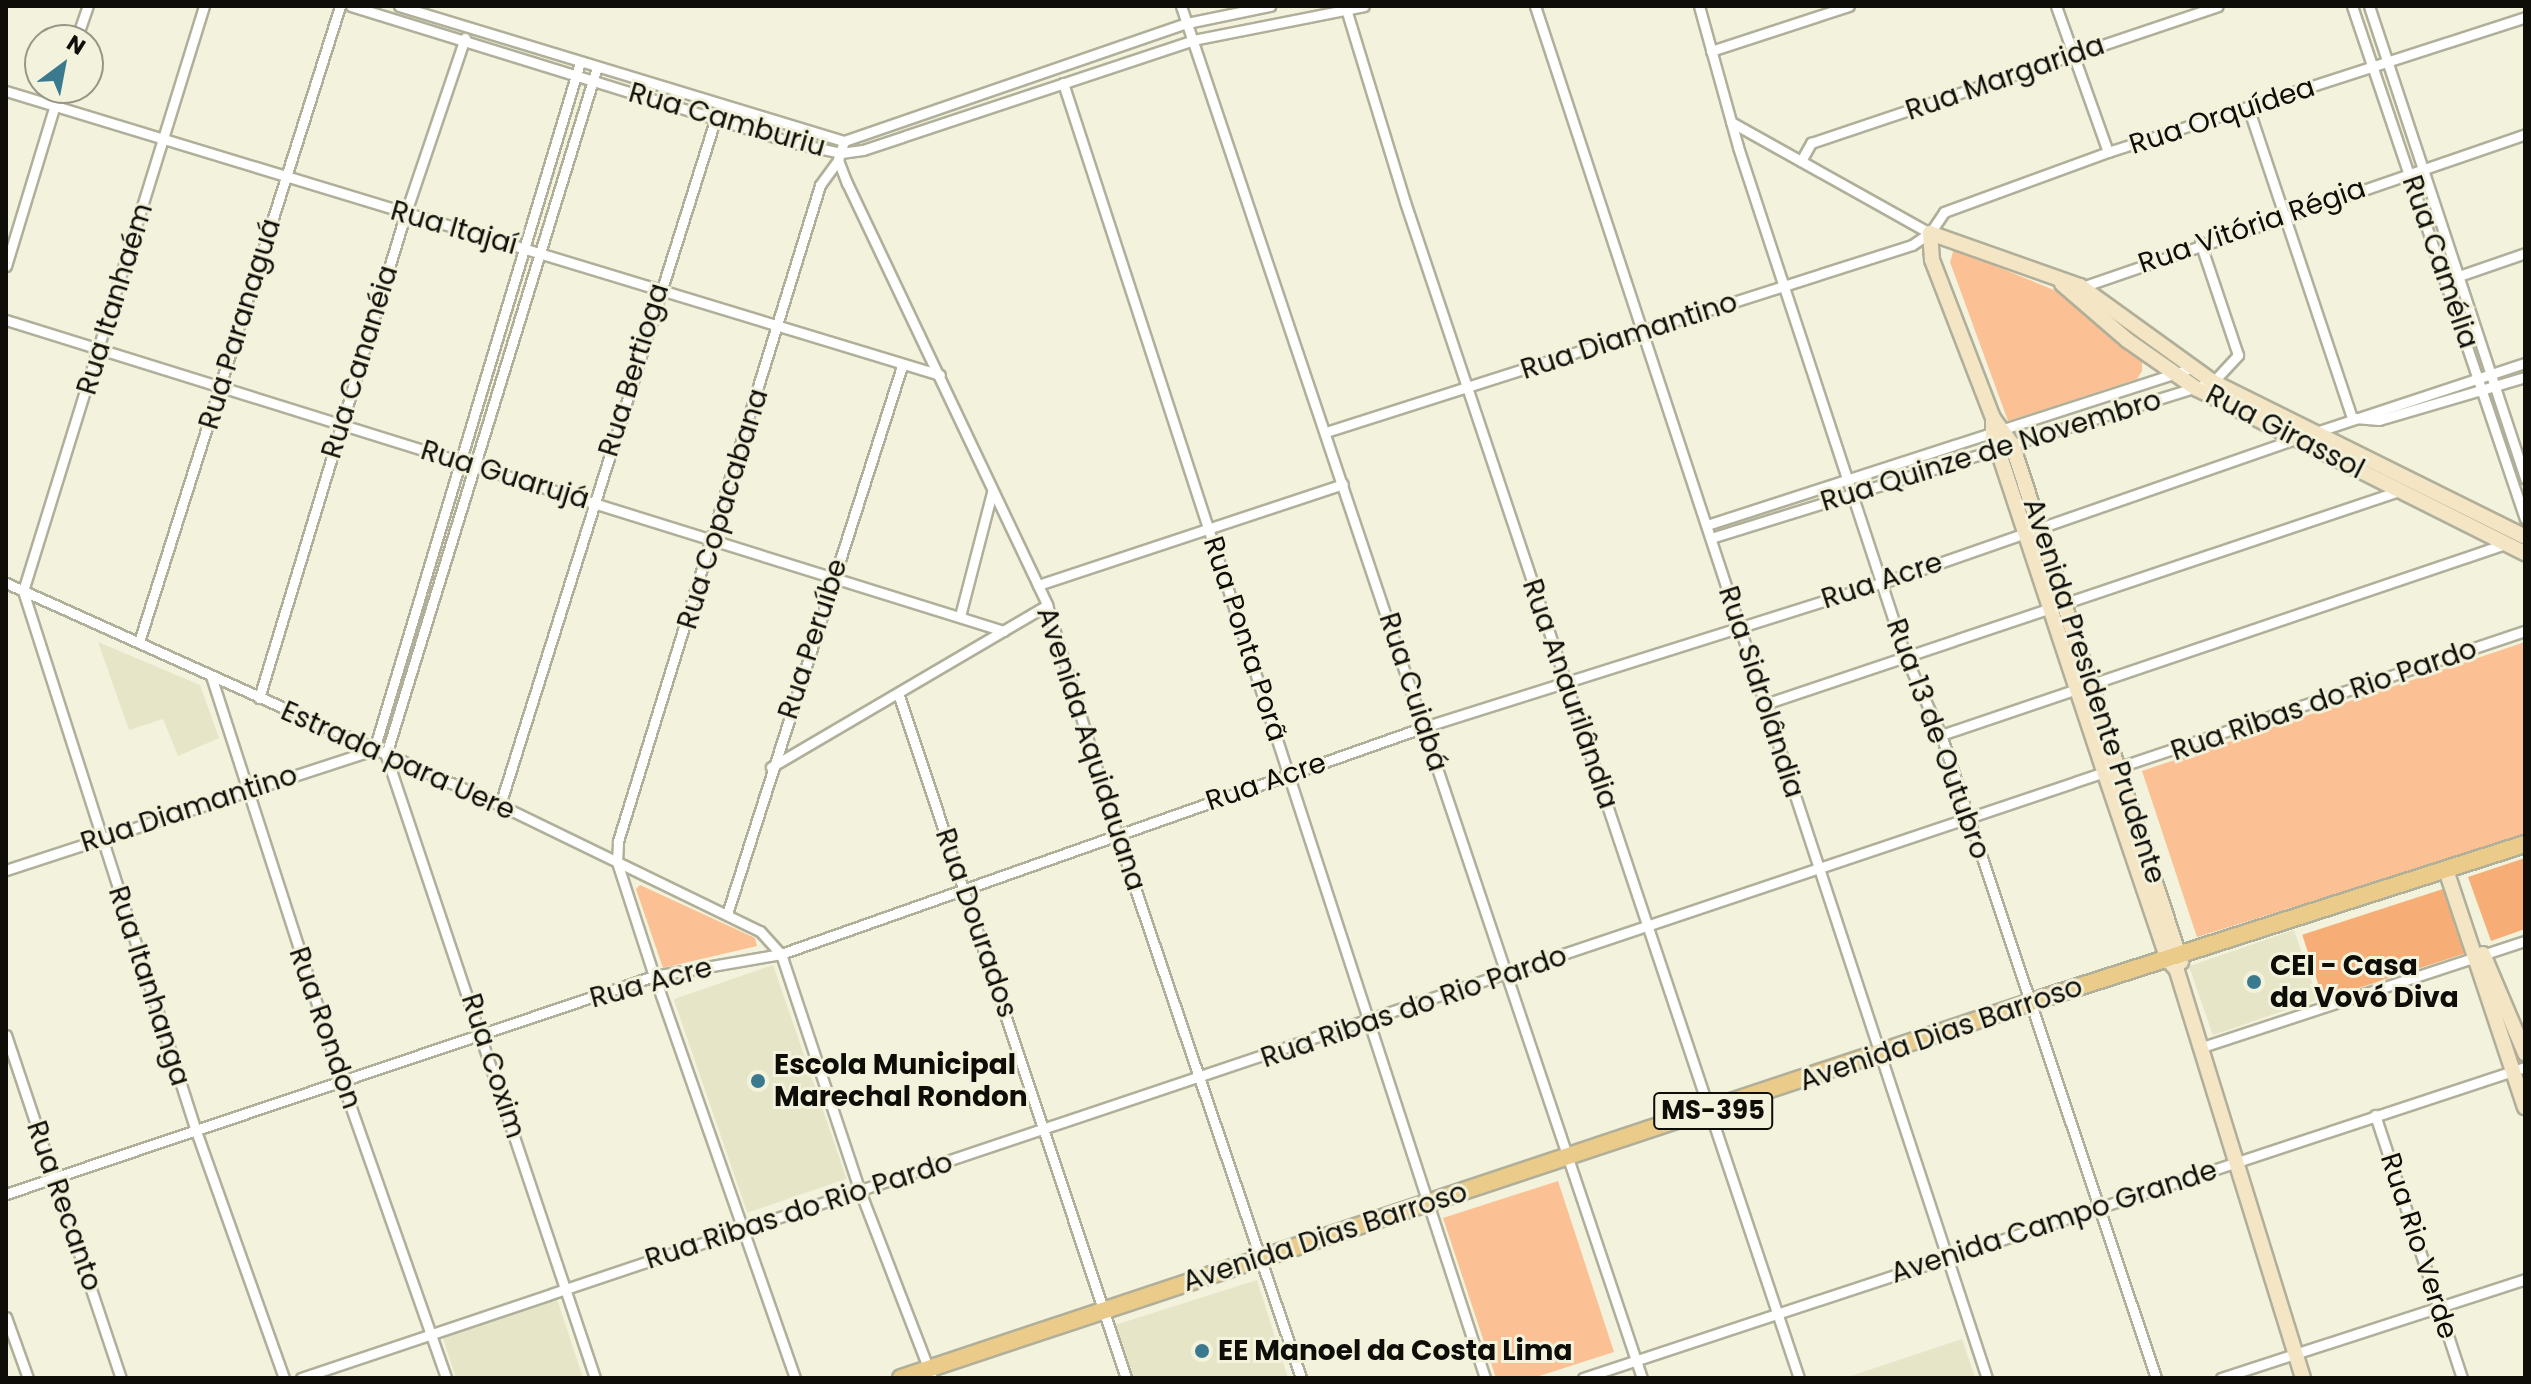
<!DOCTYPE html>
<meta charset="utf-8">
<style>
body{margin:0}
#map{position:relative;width:2531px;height:1384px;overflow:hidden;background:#f3f2dc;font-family:Poppins,sans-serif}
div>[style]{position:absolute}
.built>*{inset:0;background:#e6e5c8;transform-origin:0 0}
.green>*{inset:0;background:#fbc093}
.forest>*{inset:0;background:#f6ae76;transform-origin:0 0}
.roads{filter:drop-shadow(2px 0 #b0af9a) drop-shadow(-2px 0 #b0af9a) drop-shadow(0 2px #b0af9a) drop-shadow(0 -2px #b0af9a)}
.street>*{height:9px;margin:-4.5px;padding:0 4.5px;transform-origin:4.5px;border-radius:4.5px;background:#fff}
.secondary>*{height:14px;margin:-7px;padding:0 7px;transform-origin:7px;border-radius:7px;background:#f4e5c4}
.primary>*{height:16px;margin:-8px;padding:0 8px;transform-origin:8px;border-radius:8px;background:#eacb89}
.dots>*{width:22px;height:22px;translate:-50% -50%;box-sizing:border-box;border:4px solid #f3f2dc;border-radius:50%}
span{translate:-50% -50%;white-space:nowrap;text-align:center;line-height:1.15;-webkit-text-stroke:6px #f3f2dc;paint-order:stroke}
.shield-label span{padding:2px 6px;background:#f3f2dc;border:2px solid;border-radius:6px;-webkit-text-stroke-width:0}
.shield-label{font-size:26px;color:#0e0d07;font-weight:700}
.street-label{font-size:28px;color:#0e0d07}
.poi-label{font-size:28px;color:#0e0d07;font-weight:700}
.left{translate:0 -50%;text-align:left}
.frame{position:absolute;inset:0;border:8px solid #0e0d07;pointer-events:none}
.north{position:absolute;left:24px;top:24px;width:80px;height:80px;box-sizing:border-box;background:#f3f2dc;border:2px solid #979687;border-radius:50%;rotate:32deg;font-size:22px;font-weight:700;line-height:32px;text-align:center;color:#0e0d07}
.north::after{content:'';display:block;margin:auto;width:28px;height:36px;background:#3b7a8e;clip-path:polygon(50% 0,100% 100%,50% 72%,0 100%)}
</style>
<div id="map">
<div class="built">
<div style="clip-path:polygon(98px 642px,200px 685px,219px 738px,178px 756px,163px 719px,129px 730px)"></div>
<div style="left:2294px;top:930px;width:73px;height:111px;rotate:71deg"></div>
<div style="left:773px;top:965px;width:226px;height:105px;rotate:71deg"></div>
<div style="clip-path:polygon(1257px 1280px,1288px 1378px,1132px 1378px,1115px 1325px)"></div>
<div style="clip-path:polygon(557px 1299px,583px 1378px,456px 1378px,442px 1335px)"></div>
<div style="clip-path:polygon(1962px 1339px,1975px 1378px,1845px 1378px)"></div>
</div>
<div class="green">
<div style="clip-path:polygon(1954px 249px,2066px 295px,2142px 362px,2142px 371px,2137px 379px,2008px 421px,1950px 262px)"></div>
<div style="clip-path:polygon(2525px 642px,2525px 835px,2197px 937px,2142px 771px)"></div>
<div style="clip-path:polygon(640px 885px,755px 938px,757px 946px,663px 968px,636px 889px)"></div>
<div style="clip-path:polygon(1558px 1181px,1614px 1352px,1533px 1378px,1496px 1378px,1443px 1218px)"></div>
</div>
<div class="forest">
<div style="clip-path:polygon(2525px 858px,2525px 929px,2491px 941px,2468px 877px)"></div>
<div style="left:2443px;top:889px;width:68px;height:148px;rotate:72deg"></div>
</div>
<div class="roads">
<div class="street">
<div style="left:204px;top:6px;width:612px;rotate:107.19deg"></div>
<div style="left:23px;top:591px;width:567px;rotate:72.24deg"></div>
<div style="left:196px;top:1131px;width:262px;rotate:70.4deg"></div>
<div style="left:351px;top:6px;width:459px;rotate:17.2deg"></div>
<div style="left:789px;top:142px;width:53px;rotate:11.9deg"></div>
<div style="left:841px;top:153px;width:22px;rotate:-8deg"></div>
<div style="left:863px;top:150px;width:348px;rotate:-18.4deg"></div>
<div style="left:1193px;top:40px;width:174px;rotate:-11.2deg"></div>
<div style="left:399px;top:6px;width:465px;rotate:16.9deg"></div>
<div style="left:844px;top:141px;width:363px;rotate:-19deg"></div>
<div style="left:1187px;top:23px;width:85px;rotate:-11.6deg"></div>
<div style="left:1181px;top:6px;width:1447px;rotate:71.43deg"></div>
<div style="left:1535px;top:6px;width:1445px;rotate:71.77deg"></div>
<div style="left:1699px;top:6px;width:146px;rotate:74.5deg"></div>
<div style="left:1738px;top:147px;width:538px;rotate:71.8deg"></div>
<div style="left:1906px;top:658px;width:85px;rotate:65.6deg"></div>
<div style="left:1941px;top:735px;width:678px;rotate:71.51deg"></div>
<div style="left:2056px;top:6px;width:155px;rotate:70.4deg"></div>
<div style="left:2352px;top:6px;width:541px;rotate:71.36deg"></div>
<div style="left:2369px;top:6px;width:498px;rotate:71.7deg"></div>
<div style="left:1346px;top:9px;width:202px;rotate:73deg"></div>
<div style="left:1405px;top:202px;width:1240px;rotate:71.48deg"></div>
<div style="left:76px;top:40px;width:36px;rotate:-71deg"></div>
<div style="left:1711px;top:51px;width:145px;rotate:-18.1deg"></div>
<div style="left:1063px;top:83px;width:1362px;rotate:71.95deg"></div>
<div style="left:6px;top:91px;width:976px;rotate:16.91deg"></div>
<div style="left:2248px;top:107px;width:327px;rotate:71.5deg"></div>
<div style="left:1731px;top:122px;width:228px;rotate:29.2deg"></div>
<div style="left:844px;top:141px;width:20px;rotate:108deg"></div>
<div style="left:838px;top:160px;width:25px;rotate:69deg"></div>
<div style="left:847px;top:183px;width:467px;rotate:64.6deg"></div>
<div style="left:1047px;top:605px;width:240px;rotate:73.1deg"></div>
<div style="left:1117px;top:835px;width:573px;rotate:71.28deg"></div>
<div style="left:1801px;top:161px;width:21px;rotate:-61deg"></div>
<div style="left:1811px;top:143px;width:429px;rotate:-18.6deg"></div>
<div style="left:6px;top:266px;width:186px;rotate:-73.1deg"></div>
<div style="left:2453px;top:278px;width:76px;rotate:-19.1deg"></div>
<div style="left:2079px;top:288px;width:472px;rotate:-19deg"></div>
<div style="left:6px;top:320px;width:1045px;rotate:17.31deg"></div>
<div style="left:2355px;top:418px;width:24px;rotate:5deg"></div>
<div style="left:2379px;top:420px;width:152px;rotate:-16.4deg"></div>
<div style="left:1326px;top:432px;width:615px;rotate:-17.7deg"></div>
<div style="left:1912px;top:245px;width:22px;rotate:-34deg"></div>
<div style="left:1930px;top:233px;width:25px;rotate:-56deg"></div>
<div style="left:1944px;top:212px;width:175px;rotate:-20.1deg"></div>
<div style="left:2108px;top:152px;width:438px;rotate:-17.9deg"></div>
<div style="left:2313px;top:433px;width:223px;rotate:-18.3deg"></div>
<div style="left:1707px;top:525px;width:513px;rotate:-17.94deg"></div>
<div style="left:1711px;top:538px;width:526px;rotate:-17.26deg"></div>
<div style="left:2213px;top:382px;width:37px;rotate:-47deg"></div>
<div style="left:2238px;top:355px;width:119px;rotate:-108.6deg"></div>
<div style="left:6px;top:583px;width:542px;rotate:24.2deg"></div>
<div style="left:500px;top:805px;width:289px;rotate:25.9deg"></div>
<div style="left:760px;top:931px;width:31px;rotate:48deg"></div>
<div style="left:781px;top:954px;width:250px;rotate:71.6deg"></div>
<div style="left:860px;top:1191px;width:200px;rotate:68.9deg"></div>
<div style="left:1038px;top:585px;width:321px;rotate:-18.3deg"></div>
<div style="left:960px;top:616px;width:128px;rotate:-75.5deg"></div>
<div style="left:139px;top:642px;width:667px;rotate:-72.46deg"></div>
<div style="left:211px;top:676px;width:427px;rotate:72.1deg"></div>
<div style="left:342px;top:1082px;width:314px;rotate:70.6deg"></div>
<div style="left:899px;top:696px;width:719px;rotate:71.59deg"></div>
<div style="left:259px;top:698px;width:505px;rotate:-73.18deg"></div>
<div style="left:405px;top:215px;width:187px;rotate:-71.3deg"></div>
<div style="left:1765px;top:704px;width:672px;rotate:-18.57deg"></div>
<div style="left:1941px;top:735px;width:595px;rotate:-18.71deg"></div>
<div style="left:771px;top:767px;width:320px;rotate:-30.4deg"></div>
<div style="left:500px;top:805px;width:724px;rotate:-72.57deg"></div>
<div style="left:6px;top:870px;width:387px;rotate:-18.1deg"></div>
<div style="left:374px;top:750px;width:718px;rotate:-73.33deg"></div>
<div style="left:727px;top:914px;width:575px;rotate:-72.29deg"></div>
<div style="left:6px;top:1035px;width:362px;rotate:71.5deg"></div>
<div style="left:2199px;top:1048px;width:343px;rotate:-18.2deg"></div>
<div style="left:2375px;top:1115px;width:277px;rotate:71.7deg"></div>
<div style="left:6px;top:1194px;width:684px;rotate:-18.59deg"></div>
<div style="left:654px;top:976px;width:129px;rotate:-9.8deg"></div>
<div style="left:781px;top:954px;width:682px;rotate:-19.44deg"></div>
<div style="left:1424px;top:727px;width:480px;rotate:-17.5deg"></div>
<div style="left:1882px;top:583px;width:437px;rotate:-19.2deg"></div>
<div style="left:6px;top:1317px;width:65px;rotate:70.2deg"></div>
<div style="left:301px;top:1378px;width:2346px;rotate:-18.57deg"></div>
<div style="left:595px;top:1378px;width:657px;rotate:-108.55deg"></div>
<div style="left:386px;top:755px;width:720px;rotate:-72.95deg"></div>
<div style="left:795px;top:1378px;width:426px;rotate:-109.3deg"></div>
<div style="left:654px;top:976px;width:120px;rotate:-108deg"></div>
<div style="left:617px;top:862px;width:21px;rotate:-87deg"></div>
<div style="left:618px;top:841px;width:686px;rotate:-72.88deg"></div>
<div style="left:820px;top:185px;width:31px;rotate:-54deg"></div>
<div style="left:1583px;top:1378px;width:992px;rotate:-18.27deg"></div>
<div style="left:2221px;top:1378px;width:320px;rotate:-18deg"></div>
</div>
<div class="secondary">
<div style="left:2062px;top:284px;width:86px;rotate:40.7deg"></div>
<div style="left:2127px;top:340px;width:85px;rotate:35deg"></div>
<div style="left:2197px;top:389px;width:367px;rotate:26.6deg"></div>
<div style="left:1993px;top:418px;width:32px;rotate:54deg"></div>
<div style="left:2012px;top:444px;width:545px;rotate:71.93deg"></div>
<div style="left:2446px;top:870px;width:250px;rotate:71.6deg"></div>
<div style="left:2483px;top:954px;width:108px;rotate:67deg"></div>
<div style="left:2303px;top:1378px;width:427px;rotate:-107.2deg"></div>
<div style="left:2177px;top:970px;width:13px;rotate:-132deg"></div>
<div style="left:2168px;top:960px;width:196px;rotate:-108.7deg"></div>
<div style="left:2105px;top:774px;width:357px;rotate:-108.3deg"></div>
<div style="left:1993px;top:435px;width:17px;rotate:-90deg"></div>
<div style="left:1993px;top:418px;width:169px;rotate:-111.1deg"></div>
<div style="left:1932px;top:260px;width:27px;rotate:-94deg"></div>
<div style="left:1930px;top:233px;width:159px;rotate:19.5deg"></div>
<div style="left:2080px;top:286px;width:164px;rotate:35.8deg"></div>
<div style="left:2213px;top:382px;width:348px;rotate:26.4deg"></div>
</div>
<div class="primary">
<div style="left:901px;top:1378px;width:1191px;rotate:-18.4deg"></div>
<div style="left:2031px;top:1002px;width:519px;rotate:-17.74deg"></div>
</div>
</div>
<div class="dots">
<div style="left:2254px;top:982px;background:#3b7a8e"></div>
<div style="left:758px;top:1081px;background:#3b7a8e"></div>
<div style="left:1202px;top:1351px;background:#3b7a8e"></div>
</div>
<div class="shield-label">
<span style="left:1713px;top:1111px">MS-395</span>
</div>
<div class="street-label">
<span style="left:2005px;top:78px;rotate:-19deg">Rua Margarida</span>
<span style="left:2222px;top:116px;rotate:-18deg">Rua Orquídea</span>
<span style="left:727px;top:120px;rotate:16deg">Rua Camburiu</span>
<span style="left:2252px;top:226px;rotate:-19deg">Rua Vitória Régia</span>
<span style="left:454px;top:228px;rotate:16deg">Rua Itajaí</span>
<span style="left:2440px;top:262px;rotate:71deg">Rua Camélia</span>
<span style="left:115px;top:299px;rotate:-73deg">Rua Itanhaém</span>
<span style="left:240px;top:324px;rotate:-73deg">Rua Paranaguá</span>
<span style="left:1629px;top:336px;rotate:-18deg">Rua Diamantino</span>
<span style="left:360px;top:362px;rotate:-73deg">Rua Cananéia</span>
<span style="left:634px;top:370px;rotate:-73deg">Rua Bertioga</span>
<span style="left:2285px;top:432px;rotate:27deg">Rua Girassol</span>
<span style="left:1991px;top:451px;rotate:-17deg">Rua Quinze de Novembro</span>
<span style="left:505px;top:475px;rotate:17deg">Rua Guarujá</span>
<span style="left:723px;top:509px;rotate:-73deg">Rua Copacabana</span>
<span style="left:1882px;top:581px;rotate:-18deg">Rua Acre</span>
<span style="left:813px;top:639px;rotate:-72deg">Rua Peruíbe</span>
<span style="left:1245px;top:639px;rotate:72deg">Rua Ponta Porã</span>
<span style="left:2094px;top:691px;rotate:72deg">Avenida Presidente Prudente</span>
<span style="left:1413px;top:692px;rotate:72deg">Rua Cuiabá</span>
<span style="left:1761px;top:692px;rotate:72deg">Rua Sidrolândia</span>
<span style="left:1570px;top:694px;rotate:71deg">Rua Anaurilândia</span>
<span style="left:2324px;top:700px;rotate:-19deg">Rua Ribas do Rio Pardo</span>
<span style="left:1938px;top:739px;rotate:70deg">Rua 13 de Outubro</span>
<span style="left:1091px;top:749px;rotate:72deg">Avenida Aquidauana</span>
<span style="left:398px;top:761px;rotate:24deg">Estrada para Uere</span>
<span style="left:1266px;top:782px;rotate:-19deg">Rua Acre</span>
<span style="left:189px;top:809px;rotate:-18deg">Rua Diamantino</span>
<span style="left:976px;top:923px;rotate:71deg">Rua Dourados</span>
<span style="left:651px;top:983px;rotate:-15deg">Rua Acre</span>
<span style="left:149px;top:986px;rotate:72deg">Rua Itanhanga</span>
<span style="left:1414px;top:1007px;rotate:-19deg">Rua Ribas do Rio Pardo</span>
<span style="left:325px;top:1028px;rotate:71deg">Rua Rondon</span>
<span style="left:1941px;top:1034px;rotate:-19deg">Avenida Dias Barroso</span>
<span style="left:493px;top:1066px;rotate:72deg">Rua Coxim</span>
<span style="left:64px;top:1206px;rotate:71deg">Rua Recanto</span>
<span style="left:799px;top:1211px;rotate:-18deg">Rua Ribas do Rio Pardo</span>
<span style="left:2054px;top:1222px;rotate:-18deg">Avenida Campo Grande</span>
<span style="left:1325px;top:1237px;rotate:-18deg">Avenida Dias Barroso</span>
<span style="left:2419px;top:1246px;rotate:72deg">Rua Rio Verde</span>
</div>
<div class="poi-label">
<span class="left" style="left:2270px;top:982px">CEI - Casa<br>da Vovó Diva</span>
<span class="left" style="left:774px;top:1081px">Escola Municipal<br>Marechal Rondon</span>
<span class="left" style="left:1218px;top:1351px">EE Manoel da Costa Lima</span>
</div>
<div class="frame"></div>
<div class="north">N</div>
</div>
